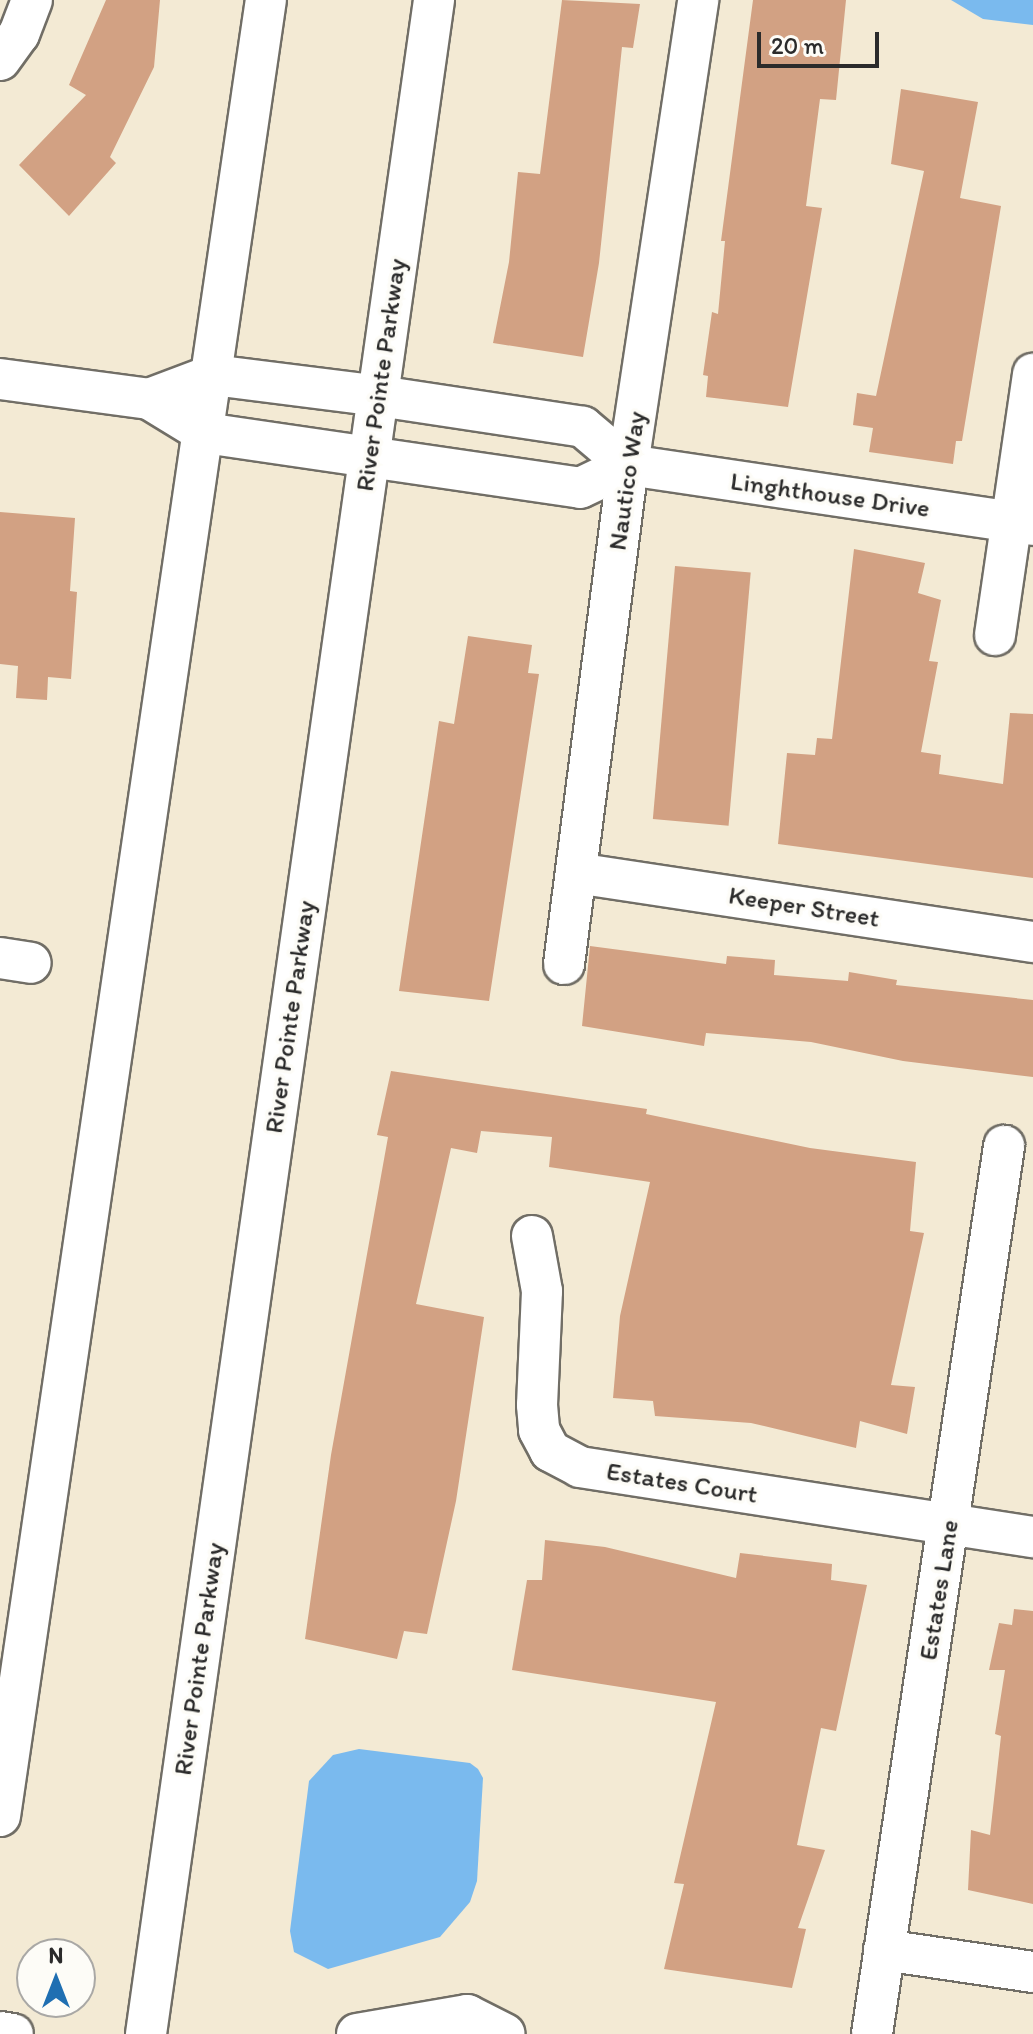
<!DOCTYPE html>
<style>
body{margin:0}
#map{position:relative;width:1033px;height:2034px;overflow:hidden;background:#f3ead4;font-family:Itim,sans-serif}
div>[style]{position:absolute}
.water>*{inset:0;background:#7abaee}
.building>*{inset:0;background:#d2a183;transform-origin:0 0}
.roads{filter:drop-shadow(2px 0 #716e66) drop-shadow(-2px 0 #716e66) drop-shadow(0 2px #716e66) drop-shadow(0 -2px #716e66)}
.street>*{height:40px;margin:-20px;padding:0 20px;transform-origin:20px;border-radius:20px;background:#fff}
span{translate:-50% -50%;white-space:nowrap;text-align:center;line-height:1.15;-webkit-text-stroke:7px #fdfcf7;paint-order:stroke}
.street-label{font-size:26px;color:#2b2b2b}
.north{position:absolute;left:16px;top:1938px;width:80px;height:80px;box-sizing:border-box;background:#fdfcf7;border:2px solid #a9a8a5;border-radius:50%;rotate:0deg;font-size:22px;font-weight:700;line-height:32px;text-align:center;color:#2b2b2b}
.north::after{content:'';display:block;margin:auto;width:28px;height:36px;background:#1f6fb2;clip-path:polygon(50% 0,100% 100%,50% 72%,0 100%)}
.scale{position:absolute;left:757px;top:32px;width:122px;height:36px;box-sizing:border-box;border:4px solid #2b2b2b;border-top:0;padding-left:10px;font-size:24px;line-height:28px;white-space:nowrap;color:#2b2b2b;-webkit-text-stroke:6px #fdfcf7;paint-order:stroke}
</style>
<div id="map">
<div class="water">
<div style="clip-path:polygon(951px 0,1033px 0,1033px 25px,983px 19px)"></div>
<div style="clip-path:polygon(359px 1749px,470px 1763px,478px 1769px,483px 1778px,477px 1881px,470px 1902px,440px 1937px,328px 1969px,294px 1952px,290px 1931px,309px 1781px,333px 1755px)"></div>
</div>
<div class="building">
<div style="clip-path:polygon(106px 0,160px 0,154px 67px,110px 157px,116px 163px,69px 216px,19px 165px,86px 95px,69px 85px)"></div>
<div style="clip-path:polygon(562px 0,640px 4px,633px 48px,622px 47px,599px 263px,583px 357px,493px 343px,509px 262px,518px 172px,540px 174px)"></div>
<div style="clip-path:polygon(753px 0,846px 0,836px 100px,820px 99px,806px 206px,822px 208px,788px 407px,706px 397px,708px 376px,703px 375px,712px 312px,718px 314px,725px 241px,721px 241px)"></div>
<div style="clip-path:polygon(901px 89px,978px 102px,960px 198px,1001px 206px,962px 441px,956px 441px,953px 464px,869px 452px,873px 428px,853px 425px,857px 393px,876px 396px,924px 171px,891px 164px)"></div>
<div style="clip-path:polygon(0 512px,75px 518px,70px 591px,77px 592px,71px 679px,48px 677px,47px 700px,16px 698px,18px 666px,0 664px)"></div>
<div style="clip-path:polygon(854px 549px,925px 563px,918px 593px,941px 600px,929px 661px,938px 662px,921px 752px,941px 755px,939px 774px,1003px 784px,1010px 713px,1033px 714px,1033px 878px,778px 844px,787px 753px,815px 755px,817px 738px,832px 739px)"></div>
<div style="left:675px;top:566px;width:76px;height:254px;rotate:5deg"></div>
<div style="clip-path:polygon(468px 636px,532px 645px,528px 673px,539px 674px,489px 1001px,399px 991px,439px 721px,454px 724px)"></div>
<div style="clip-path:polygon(590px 946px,726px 964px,727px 956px,775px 960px,774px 975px,848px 981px,849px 972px,897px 980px,896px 985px,1033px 1000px,1033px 1077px,903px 1061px,811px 1042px,706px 1033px,704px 1046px,582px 1026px)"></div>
<div style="clip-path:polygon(391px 1071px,647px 1109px,646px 1114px,810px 1148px,916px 1162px,910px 1231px,924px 1233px,891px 1385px,915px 1387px,907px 1434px,860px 1421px,856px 1448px,751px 1423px,655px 1416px,653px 1401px,613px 1398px,620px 1316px,650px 1182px,549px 1167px,552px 1137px,481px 1131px,477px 1153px,451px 1148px,416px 1304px,484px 1317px,456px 1501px,427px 1634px,404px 1631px,397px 1659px,305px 1639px,331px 1455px,388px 1137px,377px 1135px)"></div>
<div style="clip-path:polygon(545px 1540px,605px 1547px,736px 1578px,740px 1553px,832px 1564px,831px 1580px,867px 1585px,836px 1731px,821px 1728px,797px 1845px,825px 1850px,798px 1928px,806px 1929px,792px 1988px,664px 1969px,684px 1884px,674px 1883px,716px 1702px,512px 1670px,527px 1580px,542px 1580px)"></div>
<div style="clip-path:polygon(1014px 1609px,1033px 1611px,1033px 1904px,968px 1890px,971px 1830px,990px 1835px,1001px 1736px,995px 1734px,1005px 1670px,989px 1670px,999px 1623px,1012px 1625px)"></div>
</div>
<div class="roads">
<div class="street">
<div style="left:0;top:60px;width:32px;rotate:-54deg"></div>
<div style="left:19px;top:34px;width:36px;rotate:-69deg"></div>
<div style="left:0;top:379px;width:150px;rotate:7.6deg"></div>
<div style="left:149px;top:399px;width:66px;rotate:31.3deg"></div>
<div style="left:205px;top:433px;width:379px;rotate:8.3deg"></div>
<div style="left:580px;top:488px;width:53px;rotate:-25.6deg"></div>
<div style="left:149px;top:399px;width:68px;rotate:-20.6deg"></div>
<div style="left:213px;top:375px;width:167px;rotate:7.2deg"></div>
<div style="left:379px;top:396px;width:206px;rotate:8.6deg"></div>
<div style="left:583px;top:427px;width:59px;rotate:40.2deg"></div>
<div style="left:628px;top:465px;width:409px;rotate:8.4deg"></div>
<div style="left:995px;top:635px;width:264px;rotate:-81.7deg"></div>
<div style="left:576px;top:873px;width:462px;rotate:8.6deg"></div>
<div style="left:0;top:958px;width:31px;rotate:9deg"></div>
<div style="left:564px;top:964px;width:503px;rotate:-82.69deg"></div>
<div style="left:628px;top:465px;width:470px;rotate:-81.4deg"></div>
<div style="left:532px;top:1236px;width:56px;rotate:79.7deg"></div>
<div style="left:542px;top:1291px;width:114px;rotate:92.5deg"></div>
<div style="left:537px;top:1405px;width:25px;rotate:85deg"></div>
<div style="left:539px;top:1430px;width:24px;rotate:62deg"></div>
<div style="left:550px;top:1451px;width:34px;rotate:28deg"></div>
<div style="left:580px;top:1467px;width:458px;rotate:8.8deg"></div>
<div style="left:0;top:1816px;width:1835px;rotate:-81.67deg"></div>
<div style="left:884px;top:1950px;width:151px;rotate:8.4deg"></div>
<div style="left:0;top:2032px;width:13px;rotate:9deg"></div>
<div style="left:146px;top:2034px;width:2054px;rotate:-81.94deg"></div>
<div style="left:357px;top:2034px;width:112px;rotate:-9.8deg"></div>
<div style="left:467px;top:2015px;width:42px;rotate:26.6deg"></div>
<div style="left:872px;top:2034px;width:898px;rotate:-81.54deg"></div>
</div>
</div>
<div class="street-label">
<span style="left:381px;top:375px;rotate:-82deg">River Pointe Parkway</span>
<span style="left:627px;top:481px;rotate:-82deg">Nautico Way</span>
<span style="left:830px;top:495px;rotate:8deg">Linghthouse Drive</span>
<span style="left:804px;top:907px;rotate:9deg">Keeper Street</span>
<span style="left:290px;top:1017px;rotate:-82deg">River Pointe Parkway</span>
<span style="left:682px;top:1483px;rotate:9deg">Estates Court</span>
<span style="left:939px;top:1590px;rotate:-81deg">Estates Lane</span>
<span style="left:199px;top:1659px;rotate:-82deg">River Pointe Parkway</span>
</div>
<div class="north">N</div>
<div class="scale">20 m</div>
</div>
